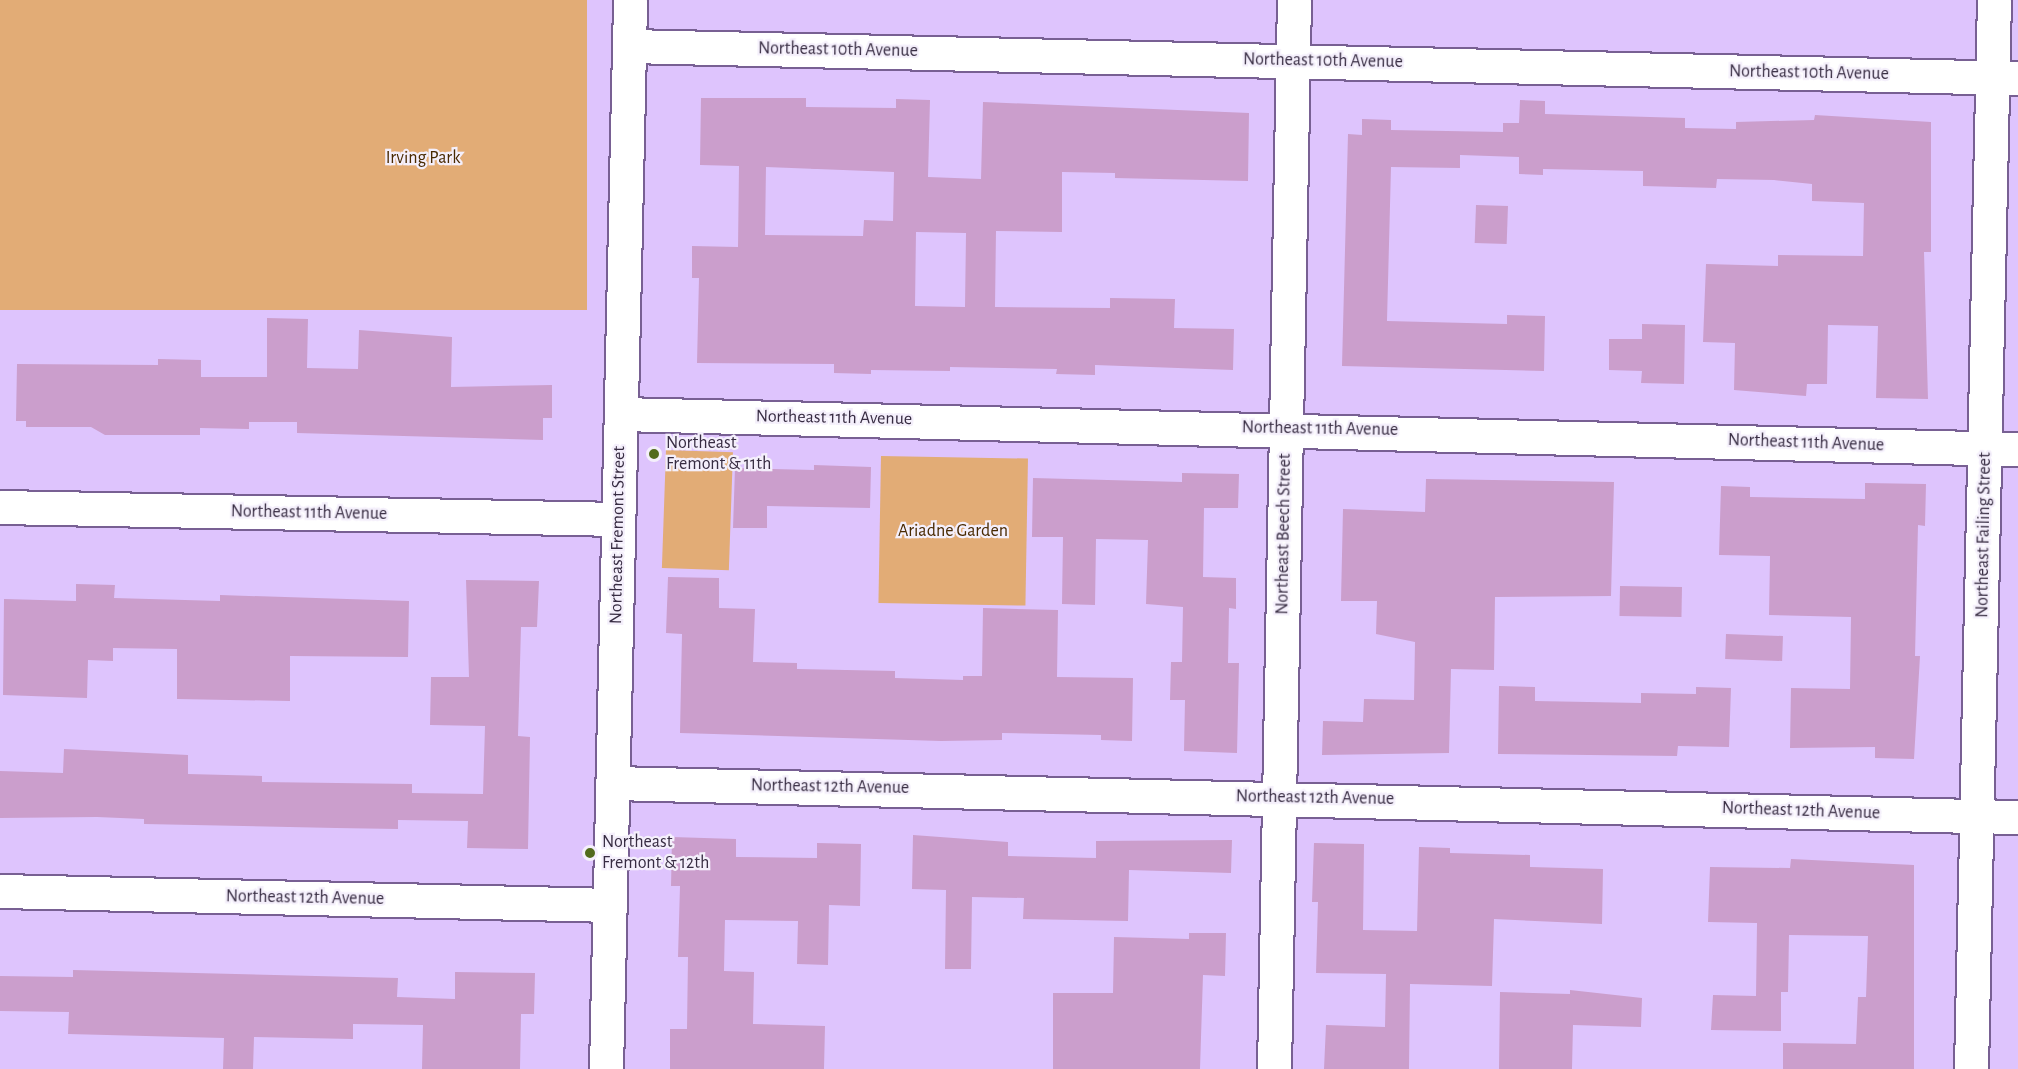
<!DOCTYPE html>
<style>
body{margin:0}
#map{position:relative;width:2018px;height:1069px;overflow:hidden;background:#dec4fd;font-family:"Alegreya Sans",sans-serif}
div>[style]{position:absolute}
.green>*{inset:0;background:#e2ac76;transform-origin:0 0}
.building>*{inset:0;background:#cb9ecc;transform-origin:0 0}
.roads{filter:drop-shadow(2px 0 #786093) drop-shadow(-2px 0 #786093) drop-shadow(0 2px #786093) drop-shadow(0 -2px #786093)}
.minor>*{height:33px;margin:-16.5px;padding:0 16.5px;transform-origin:16.5px;border-radius:16.5px;background:#fff}
.secondary>*{height:33px;margin:-16.5px;padding:0 16.5px;transform-origin:16.5px;border-radius:16.5px;background:#fff}
.dots>*{width:16px;height:16px;translate:-50% -50%;box-sizing:border-box;border:3px solid #f4effb;border-radius:50%}
span{translate:-50% -50%;white-space:nowrap;text-align:center;line-height:1.15;-webkit-text-stroke:4.5px #f4effb;paint-order:stroke}
.street-label{font-size:18px;color:#372c42}
.park-label{font-size:18px;color:#482901}
.poi-label{font-size:18px;color:#372c42}
.left{translate:0 -50%;text-align:left}
</style>
<div id="map">
<div class="green">
<div style="left:0;top:0;width:587px;height:310px"></div>
<div style="left:666px;top:450px;width:67px;height:118px;rotate:2deg"></div>
<div style="left:881px;top:456px;width:147px;height:147px;rotate:1deg"></div>
</div>
<div class="building">
<div style="clip-path:polygon(evenodd,701px 98px,806px 98px,806px 107px,896px 108px,896px 99px,930px 100px,928px 177px,981px 179px,983px 102px,1249px 113px,1248px 181px,1115px 178px,1115px 173px,1062px 172px,1062px 232px,996px 231px,995px 307px,1110px 308px,1110px 298px,1175px 299px,1174px 328px,1234px 329px,1233px 370px,1095px 365px,1095px 375px,1056px 374px,1057px 369px,950px 367px,950px 371px,871px 370px,871px 374px,834px 373px,834px 364px,697px 363px,699px 278px,692px 278px,692px 246px,738px 247px,739px 166px,700px 165px,701px 98px,766px 167px,894px 172px,893px 221px,864px 220px,863px 236px,765px 235px,766px 167px,701px 98px,916px 232px,966px 233px,965px 307px,915px 306px,916px 232px)"></div>
<div style="clip-path:polygon(1520px 100px,1545px 101px,1545px 114px,1685px 118px,1685px 128px,1736px 129px,1736px 122px,1814px 120px,1815px 115px,1931px 122px,1931px 252px,1924px 252px,1928px 399px,1876px 398px,1878px 326px,1828px 325px,1827px 384px,1807px 384px,1806px 396px,1734px 390px,1735px 343px,1703px 342px,1706px 264px,1778px 266px,1778px 255px,1863px 256px,1864px 203px,1812px 201px,1812px 184px,1774px 180px,1717px 179px,1716px 188px,1643px 186px,1643px 171px,1543px 169px,1543px 175px,1519px 174px,1519px 157px,1460px 155px,1460px 168px,1391px 167px,1387px 321px,1507px 324px,1507px 315px,1545px 316px,1544px 371px,1342px 366px,1348px 134px,1362px 135px,1362px 119px,1391px 120px,1391px 130px,1503px 132px,1503px 123px,1519px 123px)"></div>
<div style="left:1476px;top:205px;width:32px;height:38px;rotate:2deg"></div>
<div style="clip-path:polygon(267px 318px,308px 319px,307px 368px,358px 369px,359px 330px,452px 337px,451px 387px,552px 385px,552px 418px,543px 418px,543px 440px,297px 433px,297px 422px,249px 422px,249px 429px,200px 428px,200px 435px,105px 435px,91px 427px,26px 427px,26px 421px,16px 421px,17px 364px,158px 365px,158px 359px,201px 360px,201px 377px,267px 377px)"></div>
<div style="clip-path:polygon(1642px 324px,1685px 325px,1684px 384px,1641px 383px,1642px 371px,1609px 370px,1609px 339px,1642px 339px)"></div>
<div style="clip-path:polygon(814px 465px,871px 467px,870px 508px,767px 506px,767px 528px,733px 528px,735px 468px,814px 470px)"></div>
<div style="clip-path:polygon(1182px 473px,1239px 474px,1238px 508px,1204px 508px,1203px 577px,1236px 578px,1236px 609px,1229px 608px,1228px 663px,1239px 663px,1237px 753px,1184px 751px,1185px 700px,1170px 700px,1171px 662px,1182px 662px,1183px 607px,1146px 604px,1148px 540px,1096px 539px,1095px 605px,1062px 604px,1063px 537px,1032px 537px,1033px 478px,1182px 482px)"></div>
<div style="clip-path:polygon(1426px 479px,1614px 482px,1611px 596px,1495px 597px,1494px 670px,1451px 669px,1449px 753px,1322px 755px,1323px 721px,1363px 722px,1364px 699px,1414px 700px,1415px 642px,1376px 634px,1377px 601px,1341px 601px,1343px 509px,1425px 512px)"></div>
<div style="clip-path:polygon(1865px 483px,1926px 484px,1925px 526px,1918px 525px,1915px 656px,1920px 656px,1914px 759px,1875px 758px,1875px 747px,1790px 748px,1791px 688px,1850px 689px,1851px 617px,1769px 615px,1770px 556px,1719px 555px,1721px 486px,1750px 487px,1750px 497px,1865px 499px)"></div>
<div style="clip-path:polygon(668px 577px,719px 578px,719px 608px,755px 609px,753px 662px,797px 663px,797px 669px,895px 671px,895px 678px,963px 680px,963px 676px,982px 676px,983px 608px,1058px 610px,1057px 677px,1133px 678px,1132px 741px,1101px 740px,1101px 735px,1002px 733px,1002px 740px,941px 741px,680px 733px,682px 634px,666px 633px)"></div>
<div style="clip-path:polygon(466px 580px,539px 581px,537px 627px,521px 627px,518px 736px,530px 737px,528px 849px,467px 848px,468px 821px,398px 820px,398px 829px,336px 828px,144px 824px,144px 819px,97px 817px,0 818px,0 771px,63px 773px,64px 749px,188px 755px,188px 774px,262px 776px,262px 782px,412px 784px,412px 793px,483px 794px,485px 726px,430px 725px,431px 677px,469px 677px)"></div>
<div style="clip-path:polygon(76px 584px,115px 585px,114px 598px,220px 601px,220px 595px,409px 601px,408px 657px,290px 656px,290px 701px,177px 699px,177px 649px,113px 648px,113px 661px,88px 660px,87px 698px,3px 695px,4px 599px,76px 601px)"></div>
<div style="left:1620px;top:586px;width:62px;height:30px;rotate:1deg"></div>
<div style="left:1726px;top:634px;width:57px;height:25px;rotate:2deg"></div>
<div style="clip-path:polygon(1499px 686px,1535px 687px,1535px 701px,1641px 703px,1641px 693px,1696px 694px,1696px 687px,1731px 688px,1729px 747px,1678px 746px,1677px 756px,1498px 754px)"></div>
<div style="clip-path:polygon(913px 835px,1008px 842px,1008px 856px,1096px 858px,1096px 841px,1232px 840px,1231px 873px,1129px 870px,1128px 921px,1023px 919px,1024px 898px,972px 897px,971px 969px,945px 969px,946px 890px,912px 889px)"></div>
<div style="clip-path:polygon(672px 837px,736px 839px,736px 857px,817px 858px,817px 843px,861px 844px,860px 906px,829px 905px,828px 965px,797px 964px,798px 921px,725px 920px,724px 971px,754px 972px,753px 1024px,825px 1026px,824px 1069px,670px 1069px,670px 1029px,687px 1029px,688px 957px,678px 957px,680px 886px,671px 886px)"></div>
<div style="clip-path:polygon(1314px 843px,1364px 844px,1363px 930px,1417px 931px,1419px 847px,1450px 848px,1450px 853px,1530px 855px,1530px 867px,1603px 869px,1602px 924px,1494px 919px,1492px 986px,1410px 984px,1409px 1069px,1324px 1069px,1326px 1025px,1385px 1027px,1386px 974px,1316px 973px,1318px 902px,1312px 902px)"></div>
<div style="clip-path:polygon(1791px 859px,1914px 865px,1914px 1069px,1783px 1069px,1783px 1043px,1856px 1044px,1858px 997px,1866px 997px,1868px 936px,1789px 935px,1788px 992px,1781px 992px,1781px 1031px,1711px 1030px,1713px 995px,1756px 996px,1757px 923px,1708px 922px,1710px 867px,1790px 868px)"></div>
<div style="clip-path:polygon(1189px 933px,1226px 933px,1225px 976px,1203px 975px,1200px 1069px,1053px 1069px,1053px 993px,1113px 993px,1114px 937px,1189px 939px)"></div>
<div style="clip-path:polygon(73px 970px,398px 978px,397px 997px,455px 999px,455px 972px,535px 973px,534px 1014px,521px 1014px,520px 1069px,422px 1069px,423px 1025px,353px 1024px,353px 1039px,254px 1037px,253px 1069px,223px 1069px,224px 1038px,68px 1034px,69px 1012px,0 1011px,0 976px,73px 977px)"></div>
<div style="clip-path:polygon(1570px 990px,1642px 998px,1641px 1027px,1573px 1025px,1572px 1069px,1499px 1069px,1500px 992px,1570px 994px)"></div>
</div>
<div class="roads">
<div class="minor">
<div style="left:629px;top:46px;width:1389px;rotate:1.32deg"></div>
<div style="left:621px;top:414px;width:1397px;rotate:1.44deg"></div>
<div style="left:0;top:507px;width:618px;rotate:1.11deg"></div>
<div style="left:613px;top:783px;width:1405px;rotate:1.39deg"></div>
<div style="left:0;top:891px;width:610px;rotate:1.31deg"></div>
<div style="left:1274px;top:1069px;width:1069px;rotate:-88.93deg"></div>
<div style="left:1971px;top:1069px;width:1069px;rotate:-88.77deg"></div>
</div>
<div class="secondary">
<div style="left:606px;top:1069px;width:1069px;rotate:-88.71deg"></div>
</div>
</div>
<div class="dots">
<div style="left:654px;top:454px;background:#526b1c"></div>
<div style="left:590px;top:853px;background:#526b1c"></div>
</div>
<div class="street-label">
<span style="left:838px;top:50px;rotate:1deg">Northeast 10th Avenue</span>
<span style="left:1323px;top:61px;rotate:1deg">Northeast 10th Avenue</span>
<span style="left:1809px;top:73px;rotate:1deg">Northeast 10th Avenue</span>
<span style="left:834px;top:418px;rotate:1deg">Northeast 11th Avenue</span>
<span style="left:1320px;top:429px;rotate:1deg">Northeast 11th Avenue</span>
<span style="left:1806px;top:443px;rotate:2deg">Northeast 11th Avenue</span>
<span style="left:309px;top:513px;rotate:1deg">Northeast 11th Avenue</span>
<span style="left:1284px;top:534px;rotate:-89deg">Northeast Beech Street</span>
<span style="left:618px;top:535px;rotate:-89deg">Northeast Fremont Street</span>
<span style="left:1984px;top:535px;rotate:-89deg">Northeast Failing Street</span>
<span style="left:830px;top:787px;rotate:1deg">Northeast 12th Avenue</span>
<span style="left:1315px;top:798px;rotate:1deg">Northeast 12th Avenue</span>
<span style="left:1801px;top:811px;rotate:2deg">Northeast 12th Avenue</span>
<span style="left:305px;top:898px;rotate:1deg">Northeast 12th Avenue</span>
</div>
<div class="park-label">
<span style="left:423px;top:158px">Irving Park</span>
<span style="left:953px;top:531px">Ariadne Garden</span>
</div>
<div class="poi-label">
<span class="left" style="left:666px;top:454px">Northeast<br>Fremont &amp; 11th</span>
<span class="left" style="left:602px;top:853px">Northeast<br>Fremont &amp; 12th</span>
</div>
</div>
